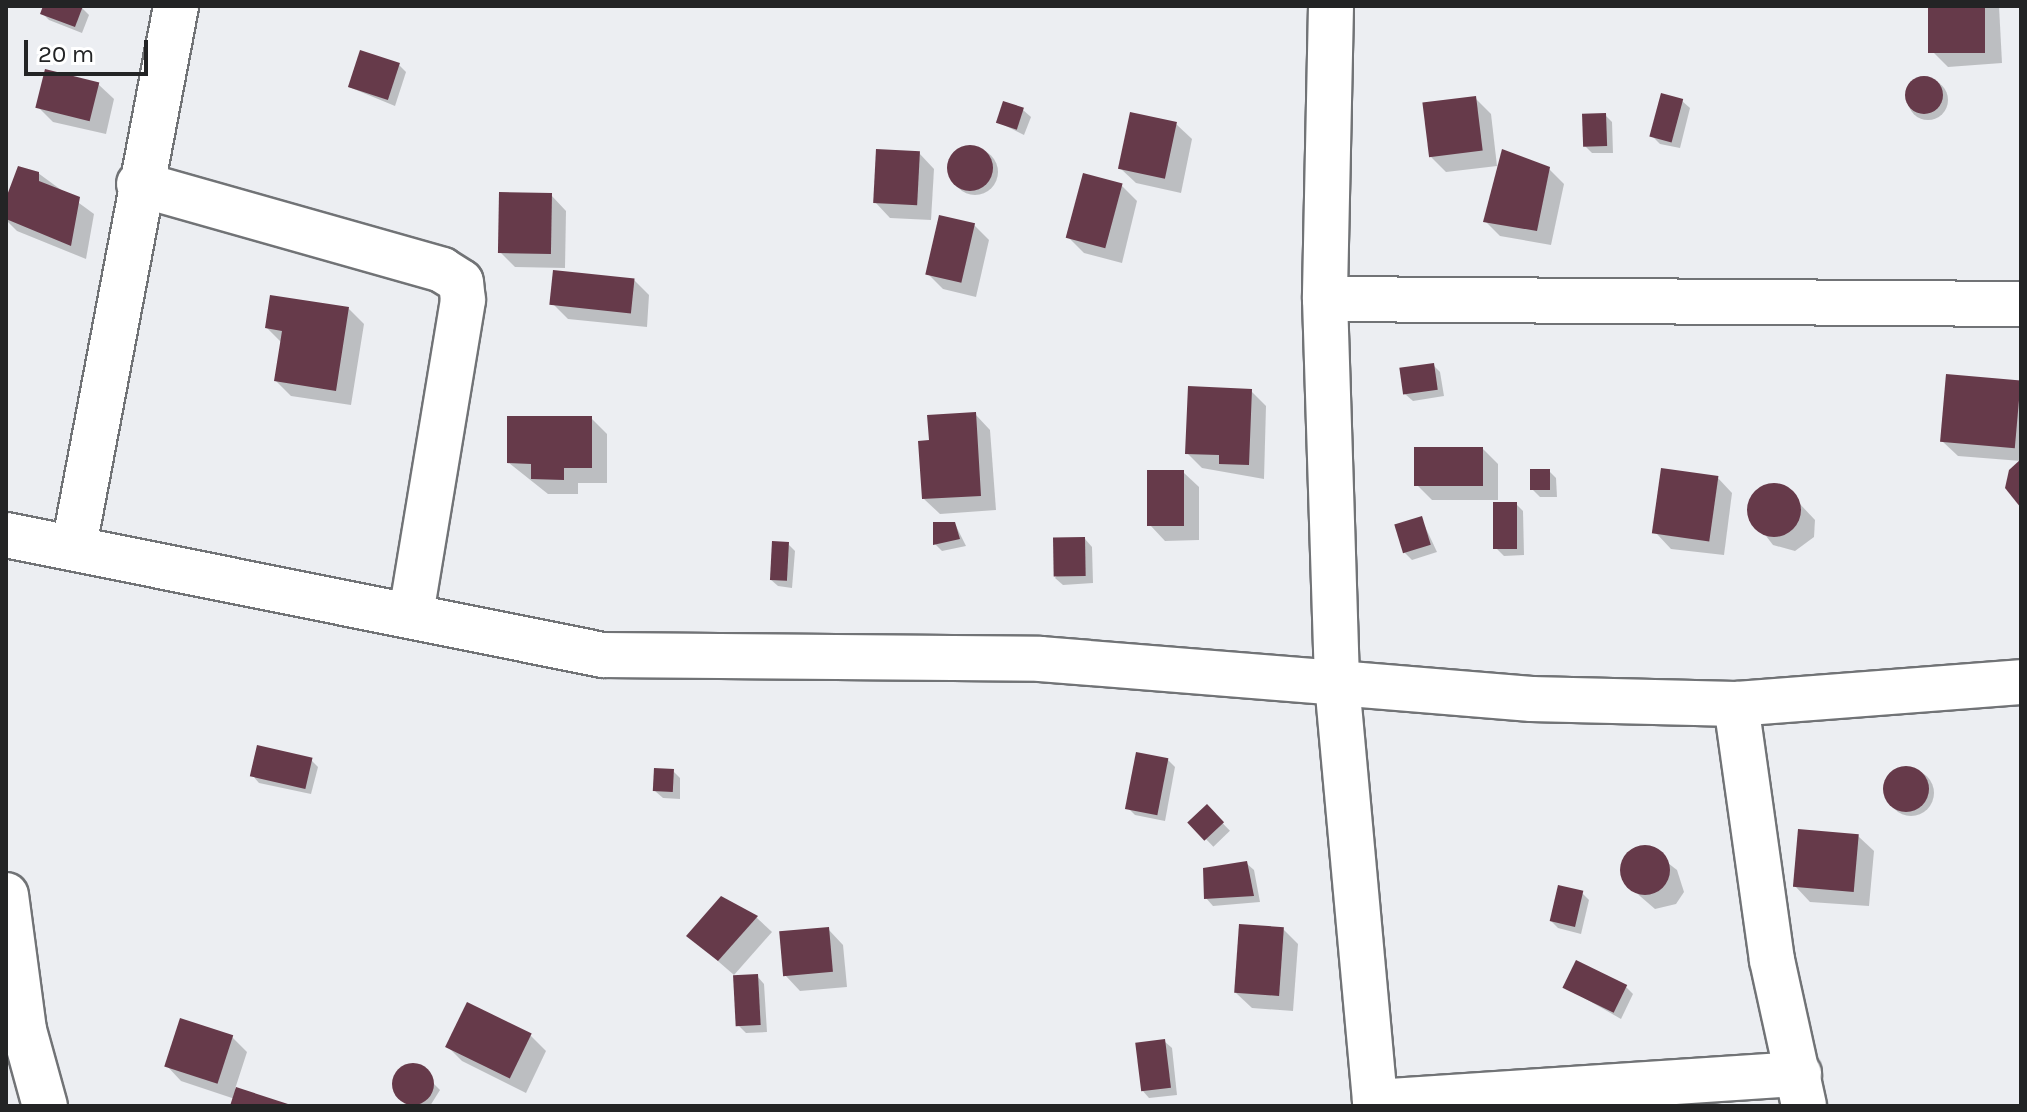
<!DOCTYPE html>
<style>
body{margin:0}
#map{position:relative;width:2027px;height:1112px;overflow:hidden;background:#eceef2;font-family:Karla,sans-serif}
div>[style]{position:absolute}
.shadow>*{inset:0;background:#0003;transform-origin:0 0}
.round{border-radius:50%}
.building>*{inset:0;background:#663a4a;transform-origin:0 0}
.roads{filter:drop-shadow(2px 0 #717376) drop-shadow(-2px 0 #717376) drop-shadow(0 2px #717376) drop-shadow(0 -2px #717376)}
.minor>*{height:44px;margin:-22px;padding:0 22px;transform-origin:22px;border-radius:22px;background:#fff}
span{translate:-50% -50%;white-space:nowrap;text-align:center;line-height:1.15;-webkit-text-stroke:8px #fff;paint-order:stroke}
.frame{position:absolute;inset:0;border:8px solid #232425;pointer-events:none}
.scale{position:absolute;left:24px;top:40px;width:124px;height:36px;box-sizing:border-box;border:4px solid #232425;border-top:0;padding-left:10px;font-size:24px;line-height:28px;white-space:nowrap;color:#232425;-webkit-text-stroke:6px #fff;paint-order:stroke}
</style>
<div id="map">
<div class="shadow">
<div style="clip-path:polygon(45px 6px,82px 8px,89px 15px,82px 33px,49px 20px,42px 13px)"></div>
<div style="clip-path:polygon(1930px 6px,1999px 6px,2002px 63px,1948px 67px,1933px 52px)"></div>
<div style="clip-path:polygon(399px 65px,406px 72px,395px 106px,349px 87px)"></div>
<div class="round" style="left:1908px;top:80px;width:40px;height:40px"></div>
<div style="clip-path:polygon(98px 84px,114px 99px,106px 134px,53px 122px,38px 107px)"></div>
<div style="clip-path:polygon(1475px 98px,1491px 114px,1497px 166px,1446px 172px,1431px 157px)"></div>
<div style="clip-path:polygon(1682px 101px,1690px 108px,1680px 148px,1660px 144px,1652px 136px)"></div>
<div style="clip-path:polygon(1023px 110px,1031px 117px,1024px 135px,998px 122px)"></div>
<div style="clip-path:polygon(1605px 115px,1612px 122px,1613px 153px,1592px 153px,1585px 146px)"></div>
<div style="clip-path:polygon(1176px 124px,1192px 139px,1181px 193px,1136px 183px,1120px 168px)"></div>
<div class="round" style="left:952px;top:149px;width:46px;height:46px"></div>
<div style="clip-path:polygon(919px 153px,934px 169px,931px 220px,890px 218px,875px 202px)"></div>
<div style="clip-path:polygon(1549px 169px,1564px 184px,1551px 245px,1500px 236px,1485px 221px)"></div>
<div style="clip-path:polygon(38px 173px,94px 214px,86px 259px,17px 231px,6px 220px,6px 203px)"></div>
<div style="clip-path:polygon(1122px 186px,1137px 201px,1122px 263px,1084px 253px,1068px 237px)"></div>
<div style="clip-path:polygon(551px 195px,566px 211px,565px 268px,515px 267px,500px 252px)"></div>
<div style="clip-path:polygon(974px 225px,989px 240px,976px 297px,943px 289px,928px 274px)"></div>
<div style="clip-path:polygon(634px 280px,649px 295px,647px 327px,568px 319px,553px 304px)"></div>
<div style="clip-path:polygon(348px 308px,364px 324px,351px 405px,291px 396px,276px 381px,282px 343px,267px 328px)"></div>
<div style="clip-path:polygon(1433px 365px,1440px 372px,1444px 396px,1413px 401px,1405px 394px)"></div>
<div style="clip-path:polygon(2021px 382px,2021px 461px,1958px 456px,1942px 441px)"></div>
<div style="clip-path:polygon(1251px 391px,1266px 406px,1264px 479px,1202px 468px,1187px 453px)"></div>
<div style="clip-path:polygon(975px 414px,990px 430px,996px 510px,940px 514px,924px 499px,931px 442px)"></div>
<div style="clip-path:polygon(591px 418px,607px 434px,607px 483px,578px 483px,578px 494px,548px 494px,509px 463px)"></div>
<div style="clip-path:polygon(1483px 449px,1498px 464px,1498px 500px,1432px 500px,1417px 485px)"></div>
<div style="clip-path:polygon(1549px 471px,1556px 478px,1557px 497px,1540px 497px,1532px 489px)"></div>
<div style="clip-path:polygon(1183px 472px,1199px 487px,1199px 540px,1165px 541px,1150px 525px)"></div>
<div style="clip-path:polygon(1717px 477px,1732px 493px,1724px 555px,1671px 549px,1656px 533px)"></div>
<div style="clip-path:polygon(1782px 485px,1815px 520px,1814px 537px,1795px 551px,1773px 545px,1749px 514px,1752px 497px,1765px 486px)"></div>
<div style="clip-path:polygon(1516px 504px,1523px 511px,1524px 555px,1504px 556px,1496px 548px)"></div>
<div style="clip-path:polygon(1421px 518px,1437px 552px,1412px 560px,1405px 553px)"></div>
<div style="clip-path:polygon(955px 524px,966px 546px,942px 551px,935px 544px)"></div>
<div style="clip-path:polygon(1085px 539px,1092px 547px,1093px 583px,1063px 585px,1055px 578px)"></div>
<div style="clip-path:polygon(788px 544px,795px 551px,792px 588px,778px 586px,770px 579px)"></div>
<div style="clip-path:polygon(1167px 759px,1175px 767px,1165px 821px,1135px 815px,1128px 808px)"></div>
<div style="clip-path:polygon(311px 760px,318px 767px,311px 794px,259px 783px,252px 775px)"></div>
<div class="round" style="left:1888px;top:770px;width:46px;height:46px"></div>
<div style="clip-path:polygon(673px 771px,680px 778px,680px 799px,663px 798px,655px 791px)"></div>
<div style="left:1207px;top:807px;width:33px;height:23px;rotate:46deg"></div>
<div style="clip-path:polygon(1858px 836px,1874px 851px,1869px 906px,1810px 902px,1795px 886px)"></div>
<div style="clip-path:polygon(1647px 847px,1677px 870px,1684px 892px,1676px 904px,1655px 909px,1626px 884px,1621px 870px,1633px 851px)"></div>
<div style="clip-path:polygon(1246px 863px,1254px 870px,1260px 902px,1213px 906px,1206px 898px)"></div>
<div style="clip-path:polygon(1582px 893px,1589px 900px,1581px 934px,1558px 928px,1551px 921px)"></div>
<div style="clip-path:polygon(722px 899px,757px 918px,772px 932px,734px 975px,689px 936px)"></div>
<div style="clip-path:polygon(828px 929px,843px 945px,847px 987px,800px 991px,785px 975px)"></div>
<div style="clip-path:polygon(1283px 929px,1298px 944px,1293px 1011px,1252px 1008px,1236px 993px)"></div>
<div style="clip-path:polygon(757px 976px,764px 984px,767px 1032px,746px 1033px,739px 1026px)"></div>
<div style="clip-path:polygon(1565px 987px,1626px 987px,1633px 994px,1621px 1019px)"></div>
<div style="clip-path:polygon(531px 1036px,546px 1051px,526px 1093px,462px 1061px,447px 1046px)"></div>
<div style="clip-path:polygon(232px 1037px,247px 1052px,235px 1089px,286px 1106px,232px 1106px,235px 1099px,181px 1081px,166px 1065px)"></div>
<div style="clip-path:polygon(1164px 1041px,1172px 1048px,1177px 1095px,1149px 1098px,1142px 1090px)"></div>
<div style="clip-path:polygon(415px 1065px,440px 1090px,430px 1106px,409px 1106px,394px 1082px,399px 1072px)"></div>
</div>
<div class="building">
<div style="clip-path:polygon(43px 6px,83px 6px,75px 27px,40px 14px)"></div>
<div style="left:1928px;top:6px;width:57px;height:47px"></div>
<div style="left:360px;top:50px;width:42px;height:39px;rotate:18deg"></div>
<div style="left:45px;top:69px;width:56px;height:40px;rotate:14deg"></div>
<div class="round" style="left:1905px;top:76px;width:38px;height:38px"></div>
<div style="left:1661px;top:93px;width:23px;height:45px;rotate:15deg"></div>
<div style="left:1476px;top:96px;width:55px;height:54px;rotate:83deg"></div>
<div style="left:1003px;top:101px;width:22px;height:23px;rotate:18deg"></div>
<div style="left:1130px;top:112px;width:48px;height:58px;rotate:12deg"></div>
<div style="left:1606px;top:113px;width:33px;height:24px;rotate:88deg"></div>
<div class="round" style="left:947px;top:145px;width:46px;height:46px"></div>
<div style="left:876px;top:149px;width:44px;height:54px;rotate:3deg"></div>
<div style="clip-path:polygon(1502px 149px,1550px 167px,1537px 231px,1483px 222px)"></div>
<div style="clip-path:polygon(18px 166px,39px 172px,39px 181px,80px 197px,71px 246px,6px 219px,6px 198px)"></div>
<div style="left:1083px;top:173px;width:41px;height:67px;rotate:15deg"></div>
<div style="left:499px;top:192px;width:53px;height:61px;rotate:1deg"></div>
<div style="left:939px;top:215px;width:37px;height:61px;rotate:13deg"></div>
<div style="left:553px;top:270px;width:82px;height:35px;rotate:6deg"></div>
<div style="clip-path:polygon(270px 295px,349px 307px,336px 391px,274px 381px,282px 331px,265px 328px)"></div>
<div style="left:1434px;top:363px;width:27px;height:35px;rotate:82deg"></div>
<div style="left:1946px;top:374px;width:75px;height:68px;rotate:5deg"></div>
<div style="clip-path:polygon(1188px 386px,1252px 389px,1249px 465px,1219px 464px,1219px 455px,1185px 454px)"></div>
<div style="clip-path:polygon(976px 412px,981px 496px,922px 499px,918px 441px,929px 440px,927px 415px)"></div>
<div style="clip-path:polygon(507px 416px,592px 416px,592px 468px,564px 468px,564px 480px,531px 479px,531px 464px,507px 463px)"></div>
<div style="left:1414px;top:447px;width:69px;height:39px"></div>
<div style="clip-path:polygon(2021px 459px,2021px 508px,2005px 488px,2009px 470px)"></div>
<div style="left:1661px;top:468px;width:58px;height:66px;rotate:8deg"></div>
<div style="left:1530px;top:469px;width:20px;height:21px"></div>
<div style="left:1147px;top:470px;width:37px;height:56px"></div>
<div class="round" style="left:1747px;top:483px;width:54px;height:54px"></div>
<div style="left:1517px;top:502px;width:47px;height:24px;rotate:90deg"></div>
<div style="left:1422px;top:516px;width:30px;height:29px;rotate:73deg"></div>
<div style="clip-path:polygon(933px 522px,955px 522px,960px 539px,933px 545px)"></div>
<div style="left:1085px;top:537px;width:39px;height:32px;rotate:89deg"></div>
<div style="left:772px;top:541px;width:17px;height:39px;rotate:3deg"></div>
<div style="left:257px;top:745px;width:57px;height:32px;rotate:13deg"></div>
<div style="left:1136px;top:752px;width:33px;height:58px;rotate:11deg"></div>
<div class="round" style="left:1883px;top:766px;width:46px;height:46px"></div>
<div style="left:654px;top:768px;width:20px;height:23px;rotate:3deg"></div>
<div style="left:1207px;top:804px;width:25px;height:27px;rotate:47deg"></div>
<div style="left:1798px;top:829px;width:61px;height:58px;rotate:5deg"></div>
<div class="round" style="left:1620px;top:845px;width:50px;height:50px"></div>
<div style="clip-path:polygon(1247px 861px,1254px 896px,1204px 899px,1203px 868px)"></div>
<div style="left:1558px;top:885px;width:26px;height:37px;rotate:13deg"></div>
<div style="clip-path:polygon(721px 896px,758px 916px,718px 961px,686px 936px)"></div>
<div style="left:1239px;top:924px;width:45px;height:69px;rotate:4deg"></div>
<div style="left:829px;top:927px;width:45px;height:50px;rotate:85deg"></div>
<div style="left:1576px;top:960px;width:57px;height:31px;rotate:26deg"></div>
<div style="left:758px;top:974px;width:51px;height:25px;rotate:87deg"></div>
<div style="left:467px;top:1002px;width:72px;height:50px;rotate:26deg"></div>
<div style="left:180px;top:1018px;width:56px;height:51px;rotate:18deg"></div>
<div style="left:1165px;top:1039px;width:49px;height:30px;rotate:83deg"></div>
<div class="round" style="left:392px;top:1063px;width:42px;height:42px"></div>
<div style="clip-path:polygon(236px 1087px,291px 1105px,291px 1106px,230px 1106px)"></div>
</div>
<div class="roads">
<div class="minor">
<div style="left:1331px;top:6px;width:293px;rotate:91.2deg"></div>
<div style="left:1325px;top:299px;width:384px;rotate:88.2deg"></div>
<div style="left:1337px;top:683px;width:195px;rotate:4.7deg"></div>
<div style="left:1531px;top:699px;width:205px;rotate:1.4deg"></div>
<div style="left:1736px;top:704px;width:259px;rotate:82deg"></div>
<div style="left:1772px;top:960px;width:149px;rotate:77.6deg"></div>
<div style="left:139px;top:184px;width:315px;rotate:15.8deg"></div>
<div style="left:442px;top:270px;width:22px;rotate:32deg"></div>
<div style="left:461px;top:282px;width:18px;rotate:84deg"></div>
<div style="left:463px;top:300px;width:317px;rotate:99.4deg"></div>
<div style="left:1325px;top:299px;width:696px;rotate:0.41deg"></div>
<div style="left:6px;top:535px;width:609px;rotate:11.37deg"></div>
<div style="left:603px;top:655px;width:437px;rotate:0.5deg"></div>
<div style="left:1040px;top:659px;width:298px;rotate:4.6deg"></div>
<div style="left:1337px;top:683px;width:421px;rotate:84.8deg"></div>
<div style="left:1375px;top:1102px;width:425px;rotate:-3.8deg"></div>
<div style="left:74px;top:546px;width:550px;rotate:-79.3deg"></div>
<div style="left:1736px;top:704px;width:286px;rotate:-4.4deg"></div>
<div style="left:6px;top:895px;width:136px;rotate:82.4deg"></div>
<div style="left:24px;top:1030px;width:79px;rotate:74.6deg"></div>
</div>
</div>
<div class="frame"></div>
<div class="scale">20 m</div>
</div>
